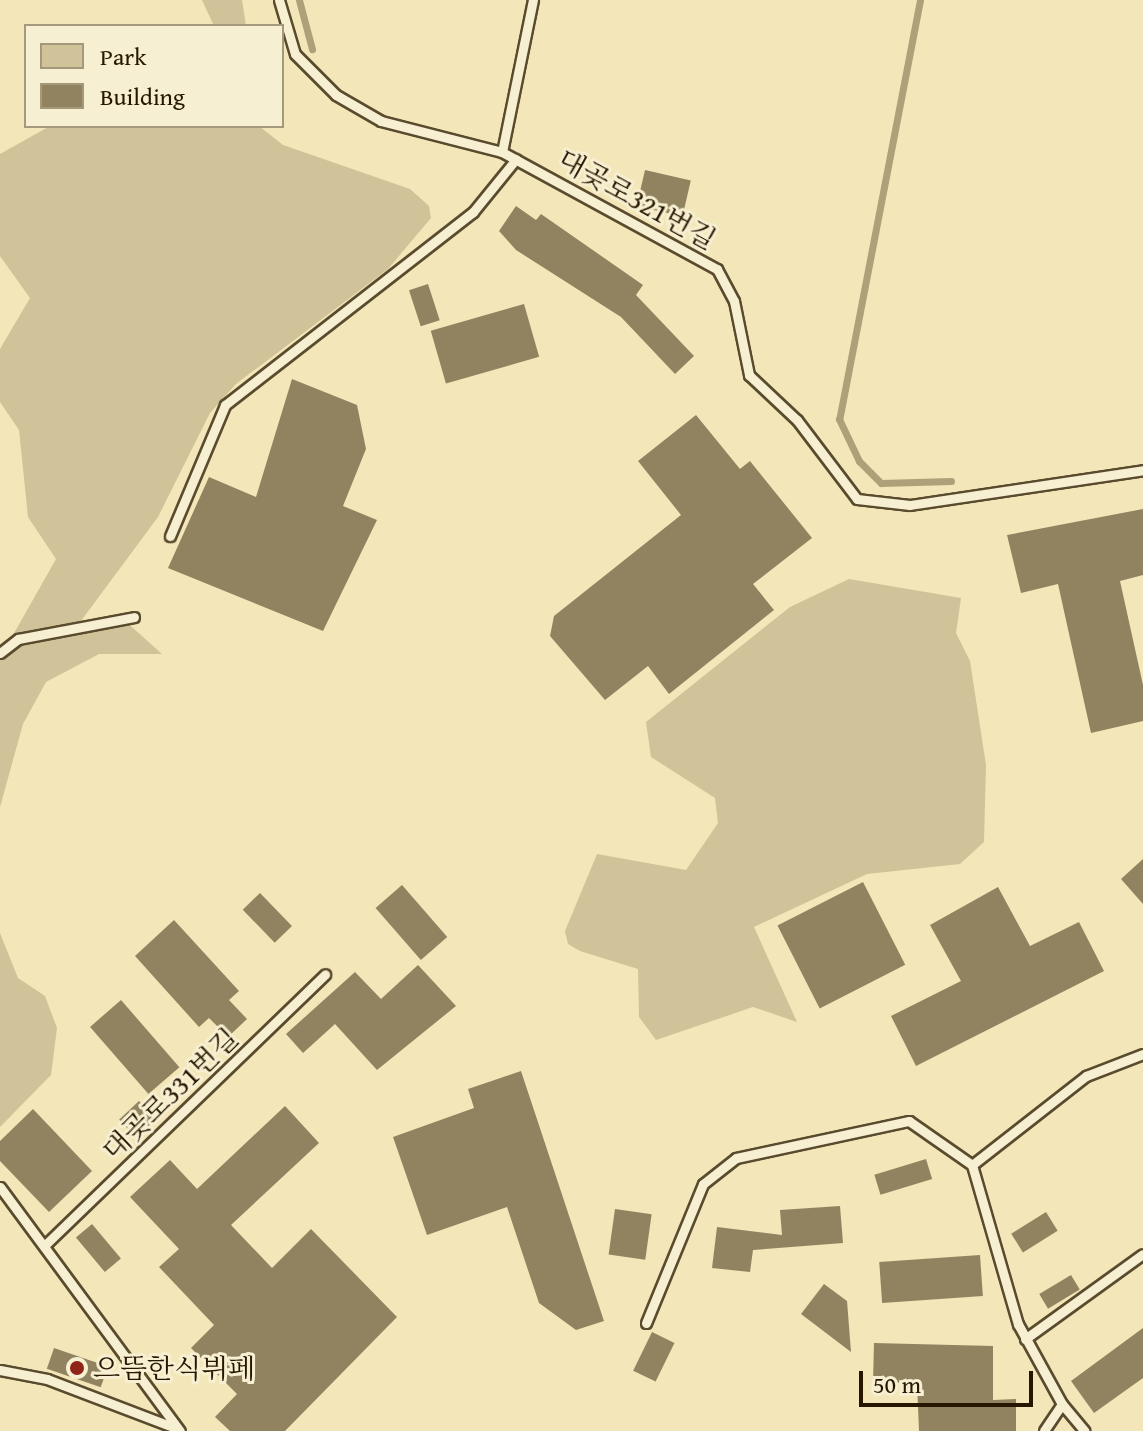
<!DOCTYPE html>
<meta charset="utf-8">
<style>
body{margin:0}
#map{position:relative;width:1143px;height:1431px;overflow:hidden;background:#f3e6b8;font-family:"Gentium Book Plus","Noto Serif KR",serif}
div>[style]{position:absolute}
.green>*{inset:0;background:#d0c399}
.stream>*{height:7px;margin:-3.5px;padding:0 3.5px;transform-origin:3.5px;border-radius:3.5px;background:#aea079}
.building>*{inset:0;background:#918360;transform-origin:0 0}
.roads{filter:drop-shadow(2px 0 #5a4b2e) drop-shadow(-2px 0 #5a4b2e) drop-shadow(0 2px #5a4b2e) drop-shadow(0 -2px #5a4b2e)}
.service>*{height:9px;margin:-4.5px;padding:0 4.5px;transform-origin:4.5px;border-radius:4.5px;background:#f7efd1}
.dots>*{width:22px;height:22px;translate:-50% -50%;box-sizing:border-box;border:4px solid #f7efd1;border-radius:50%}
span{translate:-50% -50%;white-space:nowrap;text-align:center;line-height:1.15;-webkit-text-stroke:6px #f7efd1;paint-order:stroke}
.street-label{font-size:28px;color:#271700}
.poi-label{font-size:28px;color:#271700}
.left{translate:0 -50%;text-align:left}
.legend{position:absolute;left:24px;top:24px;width:260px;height:104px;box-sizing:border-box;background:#f7efd1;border:2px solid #a4997d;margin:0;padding:10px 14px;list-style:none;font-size:24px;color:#271700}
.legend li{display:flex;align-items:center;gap:16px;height:40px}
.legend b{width:40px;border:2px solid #a4997d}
.scale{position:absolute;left:859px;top:1371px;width:174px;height:36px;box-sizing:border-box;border:4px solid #271700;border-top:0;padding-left:10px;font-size:24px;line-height:28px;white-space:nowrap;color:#271700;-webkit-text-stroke:6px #f7efd1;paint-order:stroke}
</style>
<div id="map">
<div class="green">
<div style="clip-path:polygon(202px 0,242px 0,246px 26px,214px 26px)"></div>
<div style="clip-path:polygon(50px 126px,259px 126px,283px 145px,410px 189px,429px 206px,431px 218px,388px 269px,236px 384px,210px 413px,158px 517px,78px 625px,123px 619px,162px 654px,99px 654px,46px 682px,23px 724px,0 807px,0 658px,56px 559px,28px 517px,19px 430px,0 402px,0 349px,30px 298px,0 256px,0 154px)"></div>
<div style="clip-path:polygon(849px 579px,961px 598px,956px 633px,970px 661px,986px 765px,984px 842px,960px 864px,867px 874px,754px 927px,797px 1022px,753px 1007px,656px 1040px,639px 1017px,638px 969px,580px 951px,568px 944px,565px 931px,597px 854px,686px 870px,718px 823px,715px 798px,651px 757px,646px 722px,790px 607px)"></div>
<div style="clip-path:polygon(0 933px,18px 978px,45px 996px,57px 1028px,51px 1075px,0 1127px)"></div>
</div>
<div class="stream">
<div style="left:299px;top:0;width:51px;rotate:75.1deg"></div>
<div style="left:920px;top:0;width:427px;rotate:100.9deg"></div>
<div style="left:839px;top:419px;width:47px;rotate:64.5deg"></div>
<div style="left:859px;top:461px;width:31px;rotate:45deg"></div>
<div style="left:881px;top:483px;width:70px;rotate:-1.6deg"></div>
</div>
<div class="building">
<div style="left:645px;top:170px;width:47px;height:37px;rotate:13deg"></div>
<div style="clip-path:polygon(516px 206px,536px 220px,541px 214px,643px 285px,636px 295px,694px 356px,675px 374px,621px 317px,516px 250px,499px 231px)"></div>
<div style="left:428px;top:284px;width:38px;height:20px;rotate:72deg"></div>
<div style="left:524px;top:304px;width:55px;height:97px;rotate:74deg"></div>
<div style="clip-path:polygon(292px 379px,357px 405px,366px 449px,343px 506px,377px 520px,323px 631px,168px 568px,209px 477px,256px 497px)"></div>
<div style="clip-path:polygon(696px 415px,740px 469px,750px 461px,812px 538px,753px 584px,774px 610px,669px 694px,648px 666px,605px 700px,550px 636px,554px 616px,681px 515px,638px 461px)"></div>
<div style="clip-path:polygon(1143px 509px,1143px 575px,1120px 581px,1143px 685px,1143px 721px,1091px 733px,1058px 584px,1021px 593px,1007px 535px)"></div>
<div style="clip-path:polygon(1143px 859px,1143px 904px,1121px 879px)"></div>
<div style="left:863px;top:882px;width:93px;height:96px;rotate:63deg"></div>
<div style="left:402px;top:885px;width:69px;height:35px;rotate:49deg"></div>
<div style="clip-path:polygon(998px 887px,1030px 946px,1079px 922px,1104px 971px,916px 1066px,891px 1016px,961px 981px,930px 925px)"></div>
<div style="left:260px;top:893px;width:46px;height:24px;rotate:46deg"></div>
<div style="clip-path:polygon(174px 920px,239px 991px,229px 1000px,247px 1019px,228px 1037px,209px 1018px,199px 1027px,135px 956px)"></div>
<div style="clip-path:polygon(418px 965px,456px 1006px,377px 1070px,335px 1024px,303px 1053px,286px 1034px,355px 972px,381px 999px)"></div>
<div style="left:121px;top:1000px;width:89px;height:41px;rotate:49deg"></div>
<div style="clip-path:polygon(521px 1071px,604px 1321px,576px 1330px,539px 1303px,507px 1207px,427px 1235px,393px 1137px,474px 1108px,468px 1089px)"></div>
<div style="left:139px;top:1101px;width:25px;height:27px;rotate:47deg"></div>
<div style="clip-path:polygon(285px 1106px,319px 1143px,231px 1225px,272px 1268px,311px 1229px,397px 1317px,285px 1431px,230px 1431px,215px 1417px,237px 1394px,191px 1348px,214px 1325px,159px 1267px,179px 1249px,130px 1197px,170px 1160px,197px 1189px)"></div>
<div style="clip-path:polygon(33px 1109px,92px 1171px,49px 1212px,0 1161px,0 1141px)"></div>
<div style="left:926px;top:1159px;width:21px;height:54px;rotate:73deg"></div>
<div style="clip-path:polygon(840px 1206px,843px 1243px,753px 1250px,750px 1272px,712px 1268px,717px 1227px,782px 1235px,780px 1210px)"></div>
<div style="left:615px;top:1209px;width:37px;height:46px;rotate:8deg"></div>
<div style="left:1046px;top:1212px;width:22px;height:41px;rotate:58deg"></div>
<div style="left:92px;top:1224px;width:45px;height:21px;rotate:50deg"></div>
<div style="left:980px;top:1255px;width:41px;height:101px;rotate:86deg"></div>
<div style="left:1071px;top:1275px;width:17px;height:37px;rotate:59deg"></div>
<div style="clip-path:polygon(824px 1284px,847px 1301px,851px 1352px,801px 1314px)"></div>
<div style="clip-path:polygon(1143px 1328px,1143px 1378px,1094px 1413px,1071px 1381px)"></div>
<div style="left:652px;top:1332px;width:25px;height:43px;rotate:26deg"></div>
<div style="clip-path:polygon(874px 1343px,993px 1346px,993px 1400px,1016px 1399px,1016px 1431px,919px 1431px,917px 1383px,873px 1382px)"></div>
<div style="left:54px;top:1348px;width:57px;height:22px;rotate:19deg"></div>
</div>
<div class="roads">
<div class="service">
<div style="left:279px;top:0;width:56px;rotate:73.5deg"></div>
<div style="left:295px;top:54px;width:58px;rotate:45deg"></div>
<div style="left:336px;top:95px;width:52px;rotate:30deg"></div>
<div style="left:381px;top:121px;width:125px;rotate:14.4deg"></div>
<div style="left:502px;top:152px;width:245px;rotate:28.6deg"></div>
<div style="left:717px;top:269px;width:36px;rotate:62deg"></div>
<div style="left:734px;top:301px;width:76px;rotate:78.5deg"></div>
<div style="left:749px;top:375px;width:66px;rotate:43.2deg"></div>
<div style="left:797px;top:420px;width:99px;rotate:52.8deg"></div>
<div style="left:857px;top:499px;width:53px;rotate:6.5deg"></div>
<div style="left:910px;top:505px;width:236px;rotate:-8.5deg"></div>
<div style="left:502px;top:152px;width:155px;rotate:-78.5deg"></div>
<div style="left:170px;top:536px;width:142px;rotate:-67.2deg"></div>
<div style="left:225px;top:405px;width:314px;rotate:-37.9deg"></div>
<div style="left:473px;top:212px;width:68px;rotate:-50.9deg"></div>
<div style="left:0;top:653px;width:23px;rotate:-38deg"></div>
<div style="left:18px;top:639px;width:118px;rotate:-10.7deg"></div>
<div style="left:972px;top:1165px;width:145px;rotate:-38deg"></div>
<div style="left:1086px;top:1076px;width:61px;rotate:-21.1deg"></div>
<div style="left:0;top:1187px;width:303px;rotate:53.6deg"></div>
<div style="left:46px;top:1244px;width:388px;rotate:-44deg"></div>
<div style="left:646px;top:1323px;width:150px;rotate:-67.7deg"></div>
<div style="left:703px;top:1184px;width:42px;rotate:-38.2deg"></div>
<div style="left:736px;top:1158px;width:177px;rotate:-12.1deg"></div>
<div style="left:909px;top:1121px;width:77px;rotate:34.9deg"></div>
<div style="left:972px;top:1165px;width:166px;rotate:73.9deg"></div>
<div style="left:1018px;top:1324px;width:91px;rotate:61.2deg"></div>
<div style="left:1062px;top:1404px;width:32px;rotate:124deg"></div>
<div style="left:1025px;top:1339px;width:145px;rotate:-35.8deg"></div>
<div style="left:0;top:1370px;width:48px;rotate:10.8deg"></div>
<div style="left:47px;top:1379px;width:135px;rotate:20.9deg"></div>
<div style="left:1062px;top:1404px;width:35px;rotate:50deg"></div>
</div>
</div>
<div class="dots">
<div style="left:77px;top:1368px;background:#8f2418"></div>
</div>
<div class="street-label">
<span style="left:637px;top:199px;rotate:29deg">대곶로321번길</span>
<span style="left:170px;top:1094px;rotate:-44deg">대곶로331번길</span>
</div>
<div class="poi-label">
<span class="left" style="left:93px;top:1368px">으뜸한식뷔페</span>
</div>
<ul class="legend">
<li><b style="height:22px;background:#d0c399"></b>Park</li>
<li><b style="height:22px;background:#918360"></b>Building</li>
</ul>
<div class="scale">50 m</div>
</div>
